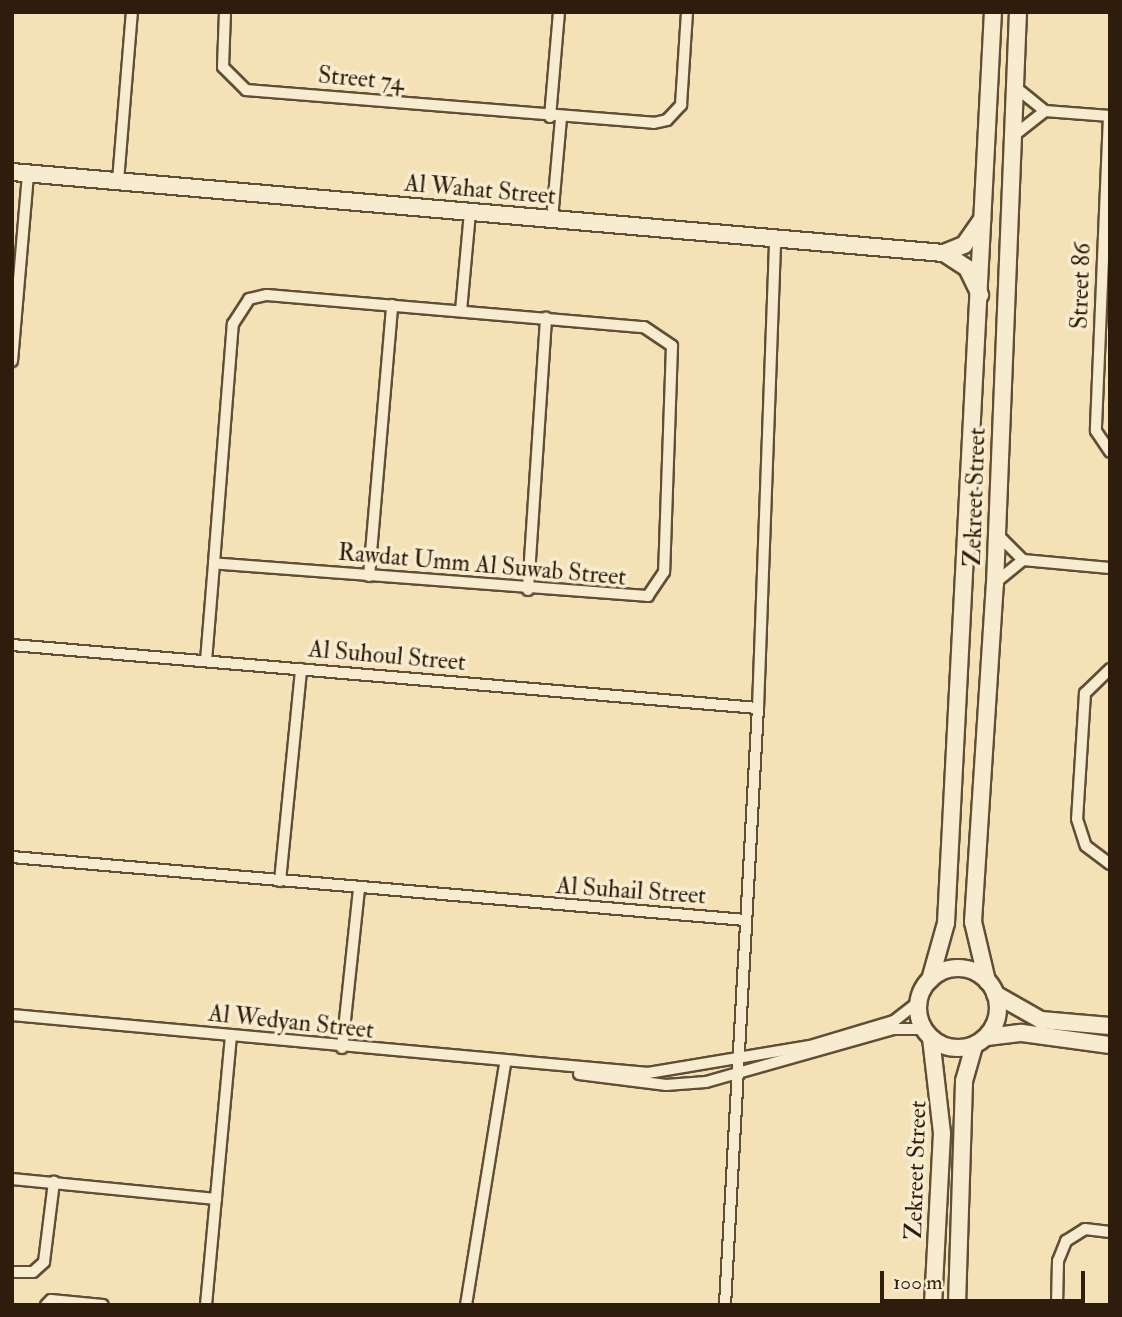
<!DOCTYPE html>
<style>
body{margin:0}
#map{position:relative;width:1122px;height:1317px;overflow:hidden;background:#f5e1b6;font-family:"IM FELL Double Pica",serif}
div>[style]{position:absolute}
.roads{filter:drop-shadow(2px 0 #604e36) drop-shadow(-2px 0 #604e36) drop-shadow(0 2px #604e36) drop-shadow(0 -2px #604e36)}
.street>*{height:10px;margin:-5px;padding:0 5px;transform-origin:5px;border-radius:5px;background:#f8ecd0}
.secondary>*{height:16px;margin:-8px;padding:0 8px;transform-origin:8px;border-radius:8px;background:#f8ecd0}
.secondary>.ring{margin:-8px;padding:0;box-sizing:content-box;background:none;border:16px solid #f8ecd0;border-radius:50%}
span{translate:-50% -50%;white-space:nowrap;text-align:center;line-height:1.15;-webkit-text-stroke:7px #f8ecd0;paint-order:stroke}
.street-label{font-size:24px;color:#2e1d0c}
.frame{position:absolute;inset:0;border:14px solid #2e1d0c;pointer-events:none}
.scale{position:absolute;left:880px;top:1271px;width:205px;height:32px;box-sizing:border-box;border:4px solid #2e1d0c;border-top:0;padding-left:9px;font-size:21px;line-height:24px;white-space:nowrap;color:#2e1d0c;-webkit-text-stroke:5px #f8ecd0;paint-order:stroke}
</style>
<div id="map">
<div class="roads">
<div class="street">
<div style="left:225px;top:12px;width:55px;rotate:92.1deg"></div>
<div style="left:223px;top:67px;width:33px;rotate:45deg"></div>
<div style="left:246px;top:90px;width:409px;rotate:4.6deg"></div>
<div style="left:654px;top:123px;width:13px;rotate:-13deg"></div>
<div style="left:667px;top:120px;width:21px;rotate:-47deg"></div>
<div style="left:681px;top:105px;width:93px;rotate:-86.3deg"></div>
<div style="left:1014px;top:86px;width:40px;rotate:39deg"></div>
<div style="left:1045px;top:111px;width:65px;rotate:4.4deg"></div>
<div style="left:1109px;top:116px;width:315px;rotate:92.4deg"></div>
<div style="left:1096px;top:431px;width:25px;rotate:56deg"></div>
<div style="left:550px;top:117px;width:105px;rotate:-85.1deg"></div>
<div style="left:1012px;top:137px;width:42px;rotate:-38.2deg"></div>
<div style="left:118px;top:181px;width:170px;rotate:-85.3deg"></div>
<div style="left:552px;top:219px;width:101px;rotate:-84.9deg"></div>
<div style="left:461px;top:311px;width:99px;rotate:-84.8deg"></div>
<div style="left:12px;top:361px;width:189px;rotate:-85.1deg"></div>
<div style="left:998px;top:535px;width:35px;rotate:45deg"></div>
<div style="left:1023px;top:560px;width:87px;rotate:5.3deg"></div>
<div style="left:369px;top:576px;width:272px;rotate:-85.1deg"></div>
<div style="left:996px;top:582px;width:35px;rotate:-39deg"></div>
<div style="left:528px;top:590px;width:273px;rotate:-86.2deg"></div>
<div style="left:12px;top:645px;width:749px;rotate:4.83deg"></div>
<div style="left:206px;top:661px;width:98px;rotate:-85.3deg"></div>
<div style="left:214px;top:563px;width:240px;rotate:-85.5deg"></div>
<div style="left:233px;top:324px;width:30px;rotate:-57deg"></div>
<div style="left:249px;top:299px;width:18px;rotate:-13deg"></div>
<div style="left:267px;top:295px;width:378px;rotate:4.9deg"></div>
<div style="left:644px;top:327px;width:34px;rotate:34deg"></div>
<div style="left:672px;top:346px;width:226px;rotate:92deg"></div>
<div style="left:664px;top:572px;width:29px;rotate:124deg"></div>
<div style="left:648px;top:596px;width:435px;rotate:-175.7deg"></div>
<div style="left:1110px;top:669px;width:35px;rotate:136deg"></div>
<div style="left:1085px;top:693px;width:126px;rotate:93.6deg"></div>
<div style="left:1077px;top:819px;width:28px;rotate:72deg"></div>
<div style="left:1086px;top:846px;width:30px;rotate:37deg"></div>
<div style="left:12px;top:857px;width:736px;rotate:4.91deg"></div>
<div style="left:280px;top:881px;width:213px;rotate:-84.3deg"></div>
<div style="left:12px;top:1015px;width:639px;rotate:5.21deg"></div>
<div style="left:648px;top:1073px;width:164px;rotate:-9.5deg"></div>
<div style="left:810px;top:1046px;width:88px;rotate:-16.6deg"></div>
<div style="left:894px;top:1021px;width:31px;rotate:-38deg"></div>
<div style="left:342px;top:1048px;width:160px;rotate:-83.9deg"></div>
<div style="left:579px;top:1074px;width:88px;rotate:7.2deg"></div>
<div style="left:666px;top:1085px;width:40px;rotate:-4.3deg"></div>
<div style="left:706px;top:1082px;width:194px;rotate:-15.8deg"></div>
<div style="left:893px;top:1029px;width:31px"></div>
<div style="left:12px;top:1179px;width:205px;rotate:5.6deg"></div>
<div style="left:12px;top:1272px;width:21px"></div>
<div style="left:33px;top:1272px;width:15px;rotate:-42deg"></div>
<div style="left:44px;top:1262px;width:81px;rotate:-82.9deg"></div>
<div style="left:46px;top:1305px;width:7px;rotate:-45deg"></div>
<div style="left:51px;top:1300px;width:52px;rotate:5.5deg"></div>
<div style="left:206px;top:1305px;width:269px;rotate:-84.7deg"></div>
<div style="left:466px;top:1305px;width:244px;rotate:-80.8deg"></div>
<div style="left:725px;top:1305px;width:598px;rotate:-86.84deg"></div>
<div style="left:758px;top:708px;width:470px;rotate:-87.9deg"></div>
<div style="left:1057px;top:1305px;width:44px;rotate:-88.7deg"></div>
<div style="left:1058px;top:1261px;width:22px;rotate:-68deg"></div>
<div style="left:1066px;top:1241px;width:22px;rotate:-32deg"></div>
<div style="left:1085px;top:1229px;width:25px;rotate:7deg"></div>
</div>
<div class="secondary">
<div style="left:12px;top:172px;width:936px;rotate:4.97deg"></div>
<div style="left:944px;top:253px;width:27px;rotate:33deg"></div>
<div style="left:967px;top:268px;width:30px;rotate:64deg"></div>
<div style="left:944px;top:253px;width:22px;rotate:-22deg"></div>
<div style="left:964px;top:245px;width:32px;rotate:-55deg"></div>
<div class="ring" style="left:918px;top:968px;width:64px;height:64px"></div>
<div style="left:930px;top:980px;width:59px;rotate:-74.3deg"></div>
<div style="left:946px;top:923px;width:912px;rotate:-87.05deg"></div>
<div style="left:987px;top:981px;width:61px;rotate:-103.3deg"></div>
<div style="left:973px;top:922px;width:339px;rotate:-86.3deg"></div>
<div style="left:995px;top:584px;width:572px;rotate:-87.7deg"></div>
<div style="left:995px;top:994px;width:53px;rotate:29.5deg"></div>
<div style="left:1041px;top:1020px;width:69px;rotate:5deg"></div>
<div style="left:987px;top:1037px;width:35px;rotate:-7deg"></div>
<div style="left:1022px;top:1033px;width:89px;rotate:7.8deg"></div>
<div style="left:931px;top:1038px;width:96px;rotate:83.4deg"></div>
<div style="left:942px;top:1133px;width:172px;rotate:93deg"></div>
<div style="left:957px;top:1305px;width:224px;rotate:-88.2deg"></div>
<div style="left:964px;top:1081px;width:36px;rotate:-74deg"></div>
</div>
</div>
<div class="street-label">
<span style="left:361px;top:79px;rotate:5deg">Street 74</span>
<span style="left:480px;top:190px;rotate:5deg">Al Wahat Street</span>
<span style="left:1081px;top:286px;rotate:-88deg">Street 86</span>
<span style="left:975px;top:497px;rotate:-88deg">Zekreet Street</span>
<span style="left:482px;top:565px;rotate:5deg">Rawdat Umm Al Suwab Street</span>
<span style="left:387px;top:656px;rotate:5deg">Al Suhoul Street</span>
<span style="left:631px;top:891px;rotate:4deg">Al Suhail Street</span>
<span style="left:291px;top:1022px;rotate:6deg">Al Wedyan Street</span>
<span style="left:916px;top:1170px;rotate:-88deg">Zekreet Street</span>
</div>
<div class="frame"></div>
<div class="scale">100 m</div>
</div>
